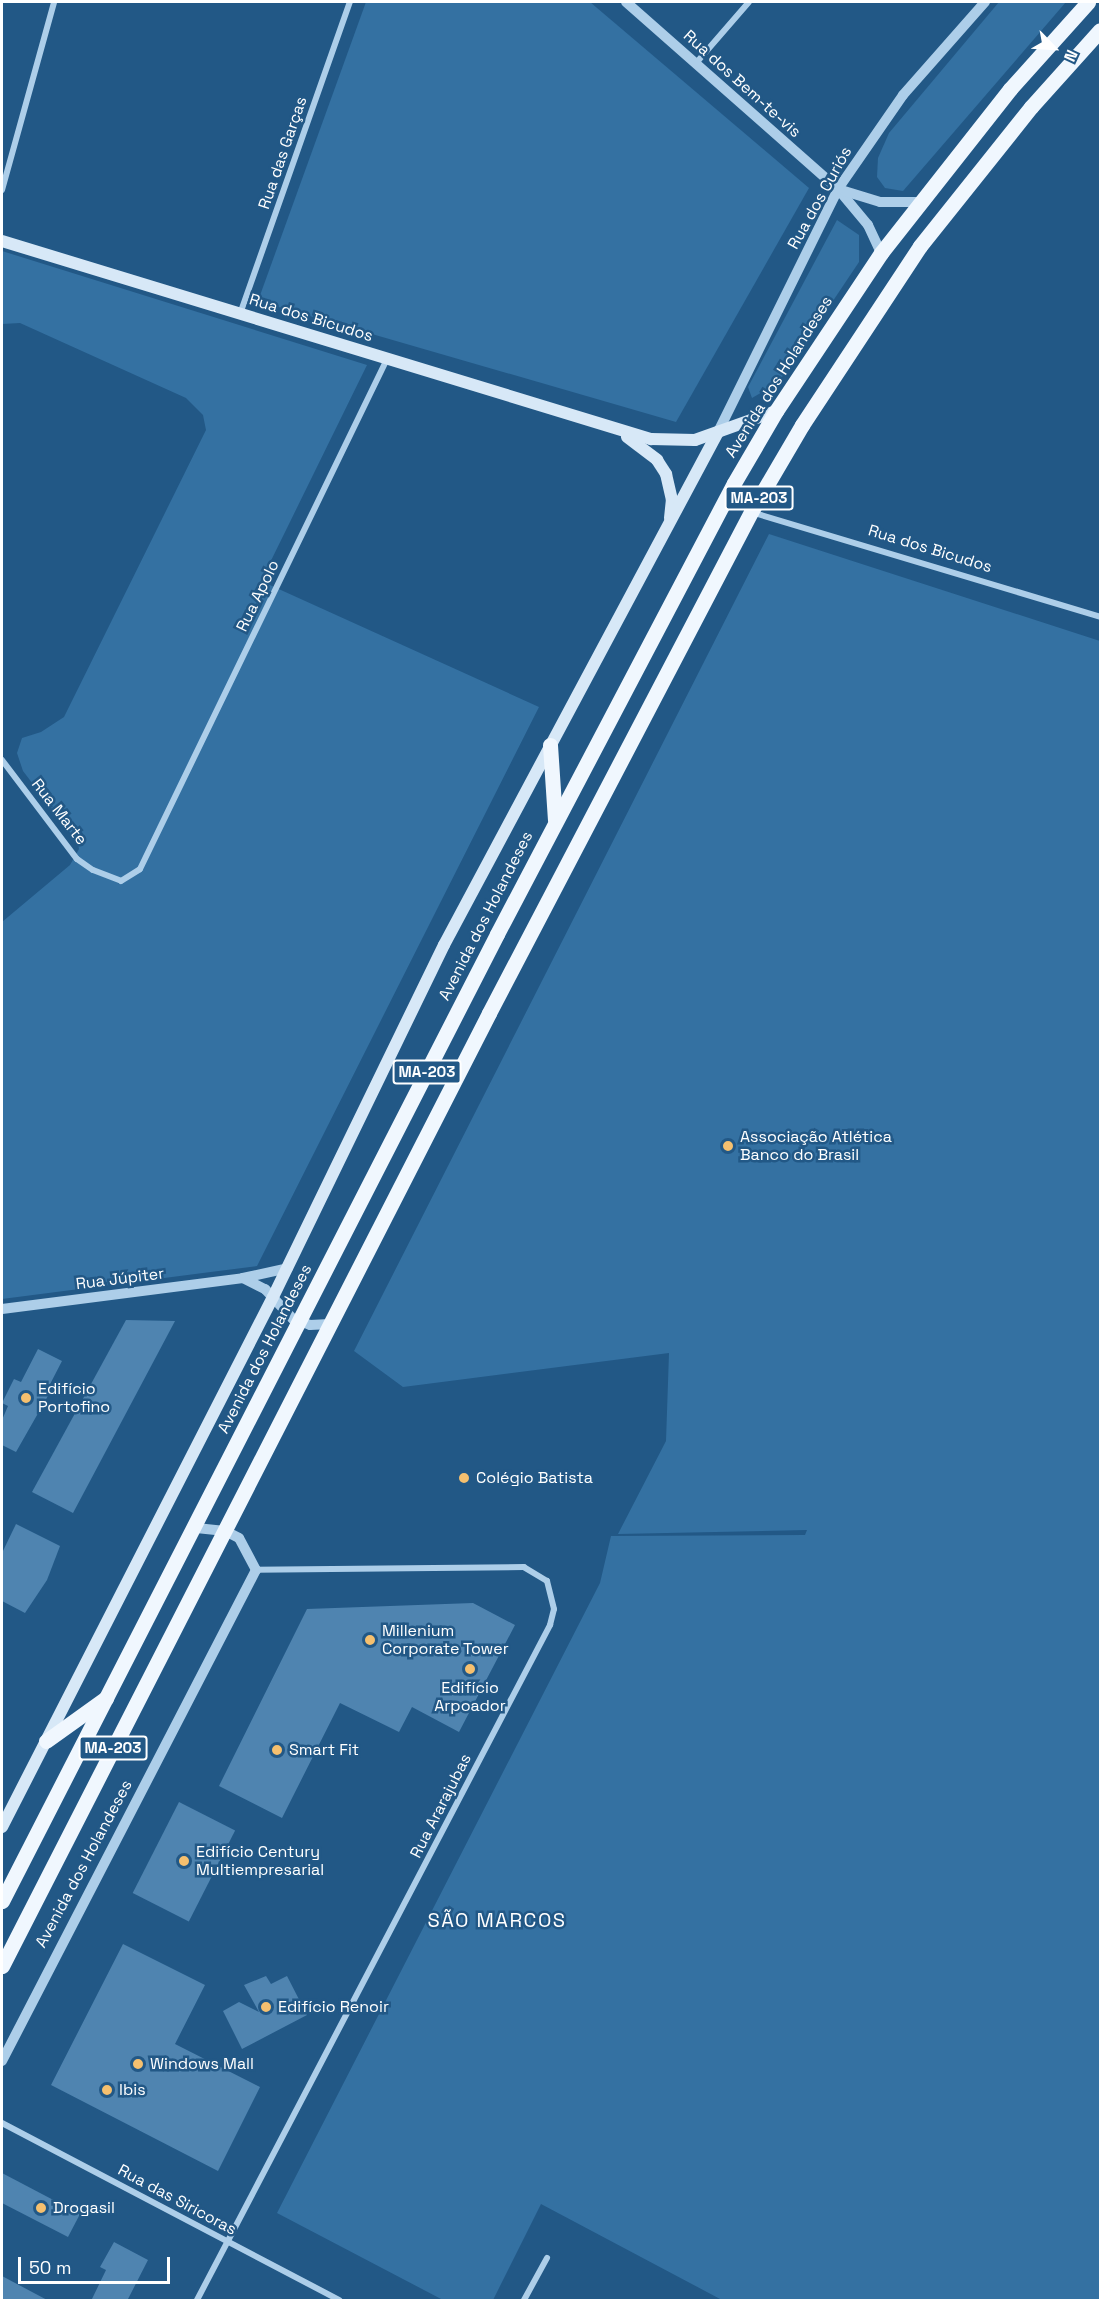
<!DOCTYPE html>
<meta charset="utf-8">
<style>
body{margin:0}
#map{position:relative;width:1102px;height:2302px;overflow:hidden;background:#225886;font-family:"Space Grotesk",sans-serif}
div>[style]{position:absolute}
.green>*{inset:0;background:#3471a2}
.building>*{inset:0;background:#4f84b0;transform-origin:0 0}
.minor>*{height:6px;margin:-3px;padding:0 3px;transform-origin:3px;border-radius:3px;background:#adcee9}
.tertiary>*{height:10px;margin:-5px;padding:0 5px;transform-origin:5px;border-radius:5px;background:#adcee9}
.secondary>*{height:12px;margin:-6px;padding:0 6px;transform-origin:6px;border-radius:6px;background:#d7e8f7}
.primary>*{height:15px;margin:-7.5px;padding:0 7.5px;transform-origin:7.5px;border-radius:7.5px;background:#f0f7fe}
.dots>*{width:16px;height:16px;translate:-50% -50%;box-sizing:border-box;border:3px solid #225886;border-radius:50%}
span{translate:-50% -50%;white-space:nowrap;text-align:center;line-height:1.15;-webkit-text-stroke:5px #225886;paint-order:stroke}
.shield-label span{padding:2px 4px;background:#225886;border:2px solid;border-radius:4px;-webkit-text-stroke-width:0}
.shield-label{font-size:15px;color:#fff;font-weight:700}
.street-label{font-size:16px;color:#fff}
.poi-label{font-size:16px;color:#fff}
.left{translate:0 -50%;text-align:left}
.quarter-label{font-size:20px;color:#fff;letter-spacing:1.5px}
.frame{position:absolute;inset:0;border:3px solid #fff;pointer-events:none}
.north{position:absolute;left:1024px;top:18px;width:60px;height:60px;-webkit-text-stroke:4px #225886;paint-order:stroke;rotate:115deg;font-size:16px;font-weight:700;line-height:24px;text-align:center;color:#fff}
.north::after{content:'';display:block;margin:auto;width:21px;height:27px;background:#fff;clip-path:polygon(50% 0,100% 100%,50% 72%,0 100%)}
.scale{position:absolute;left:18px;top:2257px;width:152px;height:27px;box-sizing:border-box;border:3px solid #fff;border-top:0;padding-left:8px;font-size:18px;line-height:21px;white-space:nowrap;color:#fff;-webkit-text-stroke:4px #225886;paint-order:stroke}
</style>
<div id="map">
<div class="green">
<div style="clip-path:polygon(366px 2px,590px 2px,809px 188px,676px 422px,258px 301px)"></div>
<div style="clip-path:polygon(999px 2px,1066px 2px,903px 191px,885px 188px,877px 177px,878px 158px,889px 133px)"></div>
<div style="clip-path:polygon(837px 220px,859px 235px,859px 262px,778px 383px,752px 398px,748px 387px)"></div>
<div style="clip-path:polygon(2px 251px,367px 365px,261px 581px,539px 707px,257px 1266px,2px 1299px,2px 922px,70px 865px,79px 849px,78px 843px,23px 771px,17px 753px,22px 738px,41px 732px,64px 717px,206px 430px,203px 415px,186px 398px,20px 323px,2px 324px)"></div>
<div style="clip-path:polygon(769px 534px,1100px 641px,1100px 2300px,722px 2300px,541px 2204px,493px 2300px,443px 2300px,277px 2213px,600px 1583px,611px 1536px,805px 1535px,807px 1530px,618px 1534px,666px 1441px,669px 1353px,403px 1387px,354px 1351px)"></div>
</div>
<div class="building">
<div style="clip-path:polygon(126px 1320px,175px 1321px,73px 1513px,32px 1492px)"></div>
<div style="clip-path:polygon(38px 1349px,62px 1361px,46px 1392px,49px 1394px,16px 1452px,2px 1445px,2px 1420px,8px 1406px,2px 1403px,14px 1379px,21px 1382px)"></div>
<div style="clip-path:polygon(16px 1524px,60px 1546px,47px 1580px,25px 1613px,2px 1601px,2px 1553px)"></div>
<div style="clip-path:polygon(473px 1603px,515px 1625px,459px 1732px,412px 1707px,399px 1732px,340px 1703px,282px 1818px,219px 1786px,307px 1609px)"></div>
<div style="left:179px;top:1802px;width:63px;height:102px;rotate:27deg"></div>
<div style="clip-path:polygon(123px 1944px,205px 1985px,175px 2044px,260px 2087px,218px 2171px,51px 2085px)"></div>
<div style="clip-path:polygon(266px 1976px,271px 1984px,287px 1976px,307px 2015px,242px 2049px,223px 2011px,239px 2002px,259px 2012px,244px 1985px)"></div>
<div style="clip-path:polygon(2px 2173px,80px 2214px,68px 2237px,2px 2203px)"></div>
<div style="clip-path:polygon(114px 2242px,148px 2260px,127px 2301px,91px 2301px,106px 2270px,100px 2267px)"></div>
<div style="clip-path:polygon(2px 2276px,49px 2301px,2px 2301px)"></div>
</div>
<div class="minor">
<div style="left:697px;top:62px;width:79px;rotate:-49.1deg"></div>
<div style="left:2px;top:190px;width:195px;rotate:-74.5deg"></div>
<div style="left:240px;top:314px;width:331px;rotate:-70.6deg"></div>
<div style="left:751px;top:512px;width:364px;rotate:16.7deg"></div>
<div style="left:2px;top:760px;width:124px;rotate:52.9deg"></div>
<div style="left:77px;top:859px;width:19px;rotate:35deg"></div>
<div style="left:93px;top:870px;width:30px;rotate:21deg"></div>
<div style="left:121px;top:881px;width:22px;rotate:-32deg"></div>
<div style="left:140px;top:869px;width:567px;rotate:-64.16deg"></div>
<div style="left:2px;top:2123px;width:381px;rotate:27.7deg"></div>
<div style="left:197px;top:2300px;width:762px;rotate:-62.39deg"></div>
<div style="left:550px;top:1625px;width:16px;rotate:-76deg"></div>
<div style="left:554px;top:1609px;width:29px;rotate:-104deg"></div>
<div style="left:547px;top:1581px;width:27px;rotate:-149deg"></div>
<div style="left:524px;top:1567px;width:268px;rotate:179.4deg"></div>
<div style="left:524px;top:2300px;width:48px;rotate:-61.3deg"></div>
</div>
<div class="tertiary">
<div style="left:626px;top:2px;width:283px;rotate:41.4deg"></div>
<div style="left:838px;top:189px;width:47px;rotate:50.2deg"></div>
<div style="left:868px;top:225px;width:31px;rotate:65deg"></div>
<div style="left:841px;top:190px;width:41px;rotate:17.1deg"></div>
<div style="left:880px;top:202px;width:39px"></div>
<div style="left:718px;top:432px;width:271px;rotate:-63.7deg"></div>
<div style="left:838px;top:189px;width:114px;rotate:-55.3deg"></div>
<div style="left:903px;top:95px;width:124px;rotate:-48.6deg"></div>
<div style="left:243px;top:1278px;width:25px;rotate:27deg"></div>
<div style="left:265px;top:1289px;width:41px;rotate:47deg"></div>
<div style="left:293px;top:1319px;width:18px;rotate:19deg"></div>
<div style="left:310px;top:1325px;width:20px;rotate:-3deg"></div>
<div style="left:2px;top:1309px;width:243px;rotate:-7.3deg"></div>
<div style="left:243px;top:1278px;width:46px;rotate:-12.5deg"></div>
<div style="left:2px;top:2061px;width:553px;rotate:-62.65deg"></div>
<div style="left:256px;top:1570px;width:36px;rotate:-118deg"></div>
<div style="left:239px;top:1538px;width:16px;rotate:-153deg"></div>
<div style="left:225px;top:1531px;width:31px;rotate:-174deg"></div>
</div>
<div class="secondary">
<div style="left:2px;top:241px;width:679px;rotate:16.97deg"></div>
<div style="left:651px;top:439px;width:44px;rotate:1.3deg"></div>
<div style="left:695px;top:440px;width:86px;rotate:-19.7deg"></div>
<div style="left:627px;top:437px;width:38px;rotate:37deg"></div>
<div style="left:657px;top:460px;width:17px;rotate:57deg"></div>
<div style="left:666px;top:474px;width:26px;rotate:77deg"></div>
<div style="left:672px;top:499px;width:19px;rotate:96deg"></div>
<div style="left:2px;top:1827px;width:595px;rotate:-62.92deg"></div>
<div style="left:273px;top:1297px;width:391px;rotate:-64.1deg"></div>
<div style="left:444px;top:945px;width:582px;rotate:-61.89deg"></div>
</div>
<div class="primary">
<div style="left:550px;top:745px;width:75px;rotate:86.2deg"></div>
<div style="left:46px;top:1741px;width:74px;rotate:-35.6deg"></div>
<div style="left:2px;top:1901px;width:1086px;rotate:-62.89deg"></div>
<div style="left:497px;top:934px;width:509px;rotate:-62.28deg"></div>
<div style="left:734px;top:483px;width:83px;rotate:-59.7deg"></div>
<div style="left:776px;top:411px;width:190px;rotate:-56.4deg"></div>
<div style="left:881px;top:253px;width:209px;rotate:-51.8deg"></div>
<div style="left:1010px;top:89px;width:117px;rotate:-48.1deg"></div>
<div style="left:2px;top:1966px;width:1070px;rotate:-62.93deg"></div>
<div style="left:489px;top:1013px;width:565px;rotate:-62.39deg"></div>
<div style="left:751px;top:512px;width:101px;rotate:-59.6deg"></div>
<div style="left:802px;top:425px;width:214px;rotate:-56.6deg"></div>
<div style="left:920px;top:246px;width:178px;rotate:-51.4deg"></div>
<div style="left:1031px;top:107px;width:103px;rotate:-48.1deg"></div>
</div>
<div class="dots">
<div style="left:728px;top:1146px;background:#f5c06f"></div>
<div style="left:26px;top:1398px;background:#f5c06f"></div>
<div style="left:464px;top:1478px;background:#f5c06f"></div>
<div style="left:370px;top:1640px;background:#f5c06f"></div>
<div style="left:470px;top:1669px;background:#f5c06f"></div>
<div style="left:277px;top:1750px;background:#f5c06f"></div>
<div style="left:184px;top:1861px;background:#f5c06f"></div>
<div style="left:266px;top:2007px;background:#f5c06f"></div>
<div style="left:138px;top:2064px;background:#f5c06f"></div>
<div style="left:107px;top:2090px;background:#f5c06f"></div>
<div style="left:41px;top:2208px;background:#f5c06f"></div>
</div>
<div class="shield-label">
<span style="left:759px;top:498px">MA-203</span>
<span style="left:427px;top:1072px">MA-203</span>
<span style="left:113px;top:1748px">MA-203</span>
</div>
<div class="street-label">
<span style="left:742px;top:84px;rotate:42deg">Rua dos Bem-te-vis</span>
<span style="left:283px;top:153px;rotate:-71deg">Rua das Garças</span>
<span style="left:820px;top:198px;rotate:-61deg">Rua dos Curiós</span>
<span style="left:311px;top:318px;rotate:17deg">Rua dos Bicudos</span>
<span style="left:779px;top:377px;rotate:-58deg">Avenida dos Holandeses</span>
<span style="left:930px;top:549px;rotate:17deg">Rua dos Bicudos</span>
<span style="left:258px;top:596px;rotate:-64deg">Rua Apolo</span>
<span style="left:59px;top:812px;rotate:52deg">Rua Marte</span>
<span style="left:486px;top:916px;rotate:-63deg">Avenida dos Holandeses</span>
<span style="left:120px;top:1279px;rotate:-7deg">Rua Júpiter</span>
<span style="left:265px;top:1349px;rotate:-63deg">Avenida dos Holandeses</span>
<span style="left:441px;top:1806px;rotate:-63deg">Rua Ararajubas</span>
<span style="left:84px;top:1864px;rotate:-62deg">Avenida dos Holandeses</span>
<span style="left:177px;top:2200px;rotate:28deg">Rua das Siricoras</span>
</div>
<div class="poi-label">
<span class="left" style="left:740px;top:1146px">Associação Atlética<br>Banco do Brasil</span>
<span class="left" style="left:38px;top:1398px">Edifício<br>Portofino</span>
<span class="left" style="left:476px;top:1478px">Colégio Batista</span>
<span class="left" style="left:382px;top:1640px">Millenium<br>Corporate Tower</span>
<span style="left:470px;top:1697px">Edifício<br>Arpoador</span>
<span class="left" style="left:289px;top:1750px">Smart Fit</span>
<span class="left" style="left:196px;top:1861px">Edifício Century<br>Multiempresarial</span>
<span class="left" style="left:278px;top:2007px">Edifício Renoir</span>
<span class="left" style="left:150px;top:2064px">Windows Mall</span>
<span class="left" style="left:119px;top:2090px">Ibis</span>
<span class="left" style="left:53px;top:2208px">Drogasil</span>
</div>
<div class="quarter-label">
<span style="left:497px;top:1920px">SÃO MARCOS</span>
</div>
<div class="frame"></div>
<div class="north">N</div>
<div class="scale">50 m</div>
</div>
